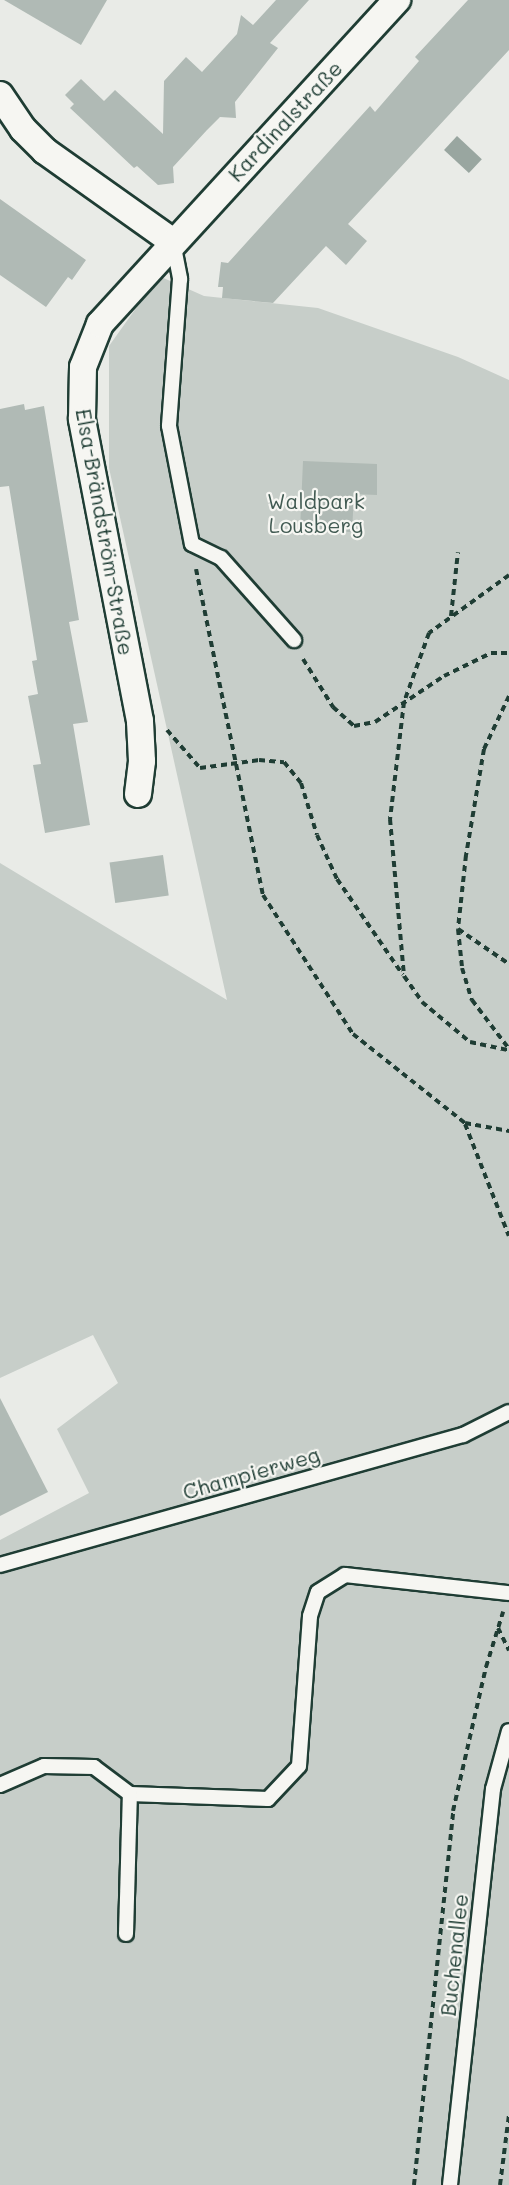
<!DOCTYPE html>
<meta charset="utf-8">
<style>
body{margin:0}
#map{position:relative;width:509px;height:2185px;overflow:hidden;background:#e9ebe7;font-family:Mali,sans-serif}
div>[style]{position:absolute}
.green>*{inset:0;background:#c7cec9}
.water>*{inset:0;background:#99a6a0;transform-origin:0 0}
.building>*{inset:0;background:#b0bab5;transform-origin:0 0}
.path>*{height:4px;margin-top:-2px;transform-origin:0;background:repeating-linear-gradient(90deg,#1f3d34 0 6px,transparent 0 10.5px)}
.roads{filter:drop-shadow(2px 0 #1f3d34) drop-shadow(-2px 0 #1f3d34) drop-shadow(0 2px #1f3d34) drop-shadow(0 -2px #1f3d34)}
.service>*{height:14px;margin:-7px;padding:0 7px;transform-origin:7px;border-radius:7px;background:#f6f6f2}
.minor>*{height:26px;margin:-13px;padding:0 13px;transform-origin:13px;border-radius:13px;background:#f6f6f2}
span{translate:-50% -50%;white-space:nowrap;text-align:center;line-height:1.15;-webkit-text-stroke:4.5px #f6f6f2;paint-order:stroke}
.street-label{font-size:21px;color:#1f3d34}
.park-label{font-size:21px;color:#415a52}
</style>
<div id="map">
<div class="green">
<div style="clip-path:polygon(159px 276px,204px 296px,318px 308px,458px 357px,509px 380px,509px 2185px,0 2185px,0 1540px,89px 1493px,57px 1429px,118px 1383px,93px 1335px,0 1378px,0 863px,227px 1000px,109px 468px,109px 346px)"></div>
</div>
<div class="water">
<div style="left:457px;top:136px;width:34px;height:19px;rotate:43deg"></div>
</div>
<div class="building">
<div style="clip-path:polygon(4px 0,107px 0,81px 45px)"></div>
<div style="clip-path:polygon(276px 0,309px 0,270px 43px,278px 48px,235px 102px,236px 118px,220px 117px,207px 130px,173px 167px,174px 183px,158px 185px,137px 166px,134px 168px,70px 108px,74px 104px,65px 95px,81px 79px,104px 101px,115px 90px,163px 134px,164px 81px,186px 57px,202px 72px,237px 34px,241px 15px,253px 25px)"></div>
<div style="clip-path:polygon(468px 0,509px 0,509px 50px,348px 224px,367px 241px,346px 265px,326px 246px,273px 303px,222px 298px,223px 287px,218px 287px,221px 262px,228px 263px,370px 106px,375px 112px,419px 61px,415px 57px)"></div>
<div style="clip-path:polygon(0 199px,86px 260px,72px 280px,68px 277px,46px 307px,0 275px)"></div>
<div style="clip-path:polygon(24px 404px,25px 410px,44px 406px,79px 620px,69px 622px,88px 722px,73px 724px,90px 825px,45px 833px,33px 765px,41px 764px,28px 696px,38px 694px,32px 661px,37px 660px,9px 486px,0 487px,0 409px)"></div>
<div style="clip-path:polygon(303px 461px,377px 464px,377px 495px,354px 494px,352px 532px,300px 530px)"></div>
<div style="left:163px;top:855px;width:41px;height:54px;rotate:82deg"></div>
<div style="clip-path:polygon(0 1398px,48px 1492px,0 1516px)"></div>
</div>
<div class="path">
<div style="left:196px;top:569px;width:333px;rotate:78.4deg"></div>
<div style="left:263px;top:895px;width:166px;rotate:57.1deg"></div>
<div style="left:353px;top:1034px;width:143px;rotate:38.5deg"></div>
<div style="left:465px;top:1123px;width:45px;rotate:10.3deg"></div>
<div style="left:509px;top:575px;width:99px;rotate:144.1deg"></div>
<div style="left:429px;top:633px;width:73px;rotate:109.9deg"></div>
<div style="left:404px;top:702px;width:118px;rotate:96.8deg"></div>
<div style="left:390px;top:819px;width:158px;rotate:84.9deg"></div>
<div style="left:404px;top:976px;width:32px;rotate:55deg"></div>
<div style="left:422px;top:1002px;width:62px;rotate:39.8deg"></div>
<div style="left:470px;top:1042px;width:40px;rotate:12deg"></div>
<div style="left:451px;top:616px;width:64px;rotate:-83.8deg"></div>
<div style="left:303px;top:659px;width:57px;rotate:58deg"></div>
<div style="left:333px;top:707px;width:28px;rotate:42deg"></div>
<div style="left:354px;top:726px;width:21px;rotate:-11deg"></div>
<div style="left:375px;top:722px;width:83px;rotate:-33.7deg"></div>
<div style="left:444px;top:676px;width:52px;rotate:-26.1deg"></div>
<div style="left:491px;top:653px;width:18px"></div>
<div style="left:509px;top:696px;width:59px;rotate:115.3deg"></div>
<div style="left:484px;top:749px;width:108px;rotate:99.6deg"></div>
<div style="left:466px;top:855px;width:74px;rotate:96.2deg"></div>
<div style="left:458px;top:929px;width:39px;rotate:84deg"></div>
<div style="left:462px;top:968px;width:34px;rotate:73deg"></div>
<div style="left:472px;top:1000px;width:61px;rotate:52.9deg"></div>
<div style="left:167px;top:730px;width:50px;rotate:49deg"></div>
<div style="left:200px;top:768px;width:60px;rotate:-7.7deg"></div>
<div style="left:259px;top:760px;width:25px;rotate:5deg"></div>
<div style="left:284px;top:762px;width:27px;rotate:51deg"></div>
<div style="left:301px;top:783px;width:54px;rotate:72.9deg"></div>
<div style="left:317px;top:835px;width:48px;rotate:65.6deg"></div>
<div style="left:337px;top:879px;width:116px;rotate:55.5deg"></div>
<div style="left:458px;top:929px;width:62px;rotate:34.5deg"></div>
<div style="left:465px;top:1124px;width:120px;rotate:68.6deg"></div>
<div style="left:498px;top:1628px;width:25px;rotate:64deg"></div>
<div style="left:414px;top:2185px;width:376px;rotate:-84deg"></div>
<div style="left:453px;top:1811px;width:148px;rotate:-77.1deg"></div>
<div style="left:486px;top:1667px;width:58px;rotate:-72.8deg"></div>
<div style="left:500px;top:2185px;width:71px;rotate:-82.7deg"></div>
</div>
<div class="roads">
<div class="service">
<div style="left:173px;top:242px;width:38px;rotate:79deg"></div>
<div style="left:180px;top:279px;width:147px;rotate:94.3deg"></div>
<div style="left:169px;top:426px;width:120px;rotate:79deg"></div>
<div style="left:192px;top:544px;width:32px;rotate:26deg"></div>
<div style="left:221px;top:558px;width:110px;rotate:48.3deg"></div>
<div style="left:0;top:1565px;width:481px;rotate:-15.7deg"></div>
<div style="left:463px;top:1435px;width:51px;rotate:-26.6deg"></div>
<div style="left:0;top:1785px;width:48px;rotate:-23.4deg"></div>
<div style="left:44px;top:1766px;width:50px;rotate:1.1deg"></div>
<div style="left:94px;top:1767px;width:45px;rotate:36.9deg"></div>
<div style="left:130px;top:1794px;width:138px;rotate:2.1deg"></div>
<div style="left:268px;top:1799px;width:45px;rotate:-46.8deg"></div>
<div style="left:299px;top:1766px;width:150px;rotate:-85.8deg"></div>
<div style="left:310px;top:1616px;width:25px;rotate:-72deg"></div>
<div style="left:318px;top:1592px;width:32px;rotate:-32deg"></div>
<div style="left:345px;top:1575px;width:165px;rotate:6.3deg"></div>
<div style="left:126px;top:1934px;width:140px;rotate:-88.4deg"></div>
<div style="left:450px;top:2185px;width:398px;rotate:-83.8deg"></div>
<div style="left:493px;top:1789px;width:60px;rotate:-74.6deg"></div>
</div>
<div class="minor">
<div style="left:0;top:95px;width:41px;rotate:55.9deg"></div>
<div style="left:23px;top:129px;width:31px;rotate:45deg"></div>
<div style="left:45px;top:151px;width:157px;rotate:35.4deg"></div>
<div style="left:138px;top:794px;width:33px;rotate:-83deg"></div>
<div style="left:142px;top:761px;width:40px;rotate:-92.9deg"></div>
<div style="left:140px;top:721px;width:308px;rotate:-100.9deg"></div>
<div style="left:82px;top:419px;width:52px;rotate:-88.9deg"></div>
<div style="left:83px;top:367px;width:46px;rotate:-68.4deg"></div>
<div style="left:100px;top:324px;width:440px;rotate:-47.5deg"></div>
</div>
</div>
<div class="street-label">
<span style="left:285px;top:121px;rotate:-47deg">Kardinalstraße</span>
<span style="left:105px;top:532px;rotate:80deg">Elsa-Brändström-Straße</span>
<span style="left:251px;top:1473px;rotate:-16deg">Champierweg</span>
<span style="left:454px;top:1955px;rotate:-84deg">Buchenallee</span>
</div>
<div class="park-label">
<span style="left:316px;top:513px">Waldpark<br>Lousberg</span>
</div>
</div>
